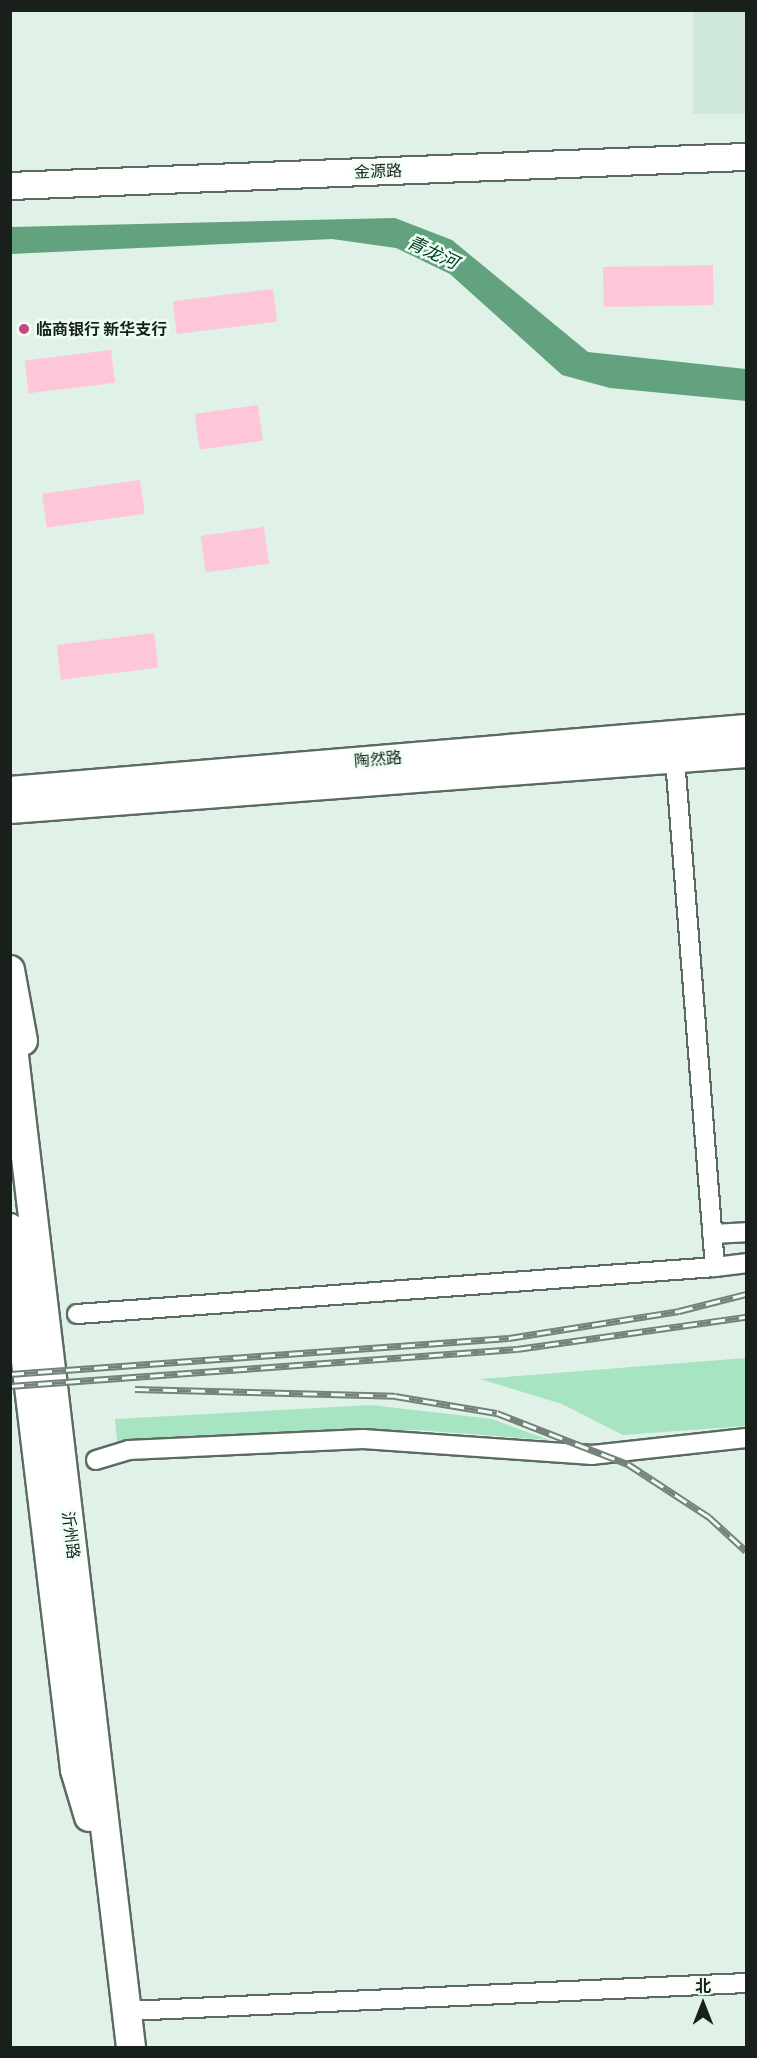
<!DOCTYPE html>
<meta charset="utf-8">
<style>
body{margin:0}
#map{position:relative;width:757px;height:2058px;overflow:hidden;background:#e0f2e7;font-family:Barlow,"Noto Sans SC",sans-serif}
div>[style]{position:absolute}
.built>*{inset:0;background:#cfe8d9;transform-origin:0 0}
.green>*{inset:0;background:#a7e4c1}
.water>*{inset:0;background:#62a27f}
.building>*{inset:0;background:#fec6d9;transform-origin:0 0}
.roads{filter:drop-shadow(2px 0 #5b6b61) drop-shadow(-2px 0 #5b6b61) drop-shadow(0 2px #5b6b61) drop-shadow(0 -2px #5b6b61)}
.street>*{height:18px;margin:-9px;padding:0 9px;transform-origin:9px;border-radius:9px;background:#fff}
.secondary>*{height:26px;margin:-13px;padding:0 13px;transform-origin:13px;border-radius:13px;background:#fff}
.primary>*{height:28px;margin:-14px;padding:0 14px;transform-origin:14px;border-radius:14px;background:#fff}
.rail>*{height:7px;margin-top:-3.5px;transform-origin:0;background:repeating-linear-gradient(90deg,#edfff4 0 14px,#75817a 0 28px);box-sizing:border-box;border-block:2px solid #75817a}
.dots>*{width:16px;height:16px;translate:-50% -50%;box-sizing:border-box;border:3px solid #edfff4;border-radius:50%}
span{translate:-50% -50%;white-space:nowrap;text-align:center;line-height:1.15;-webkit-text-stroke:5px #edfff4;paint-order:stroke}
.street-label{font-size:16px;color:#191f1b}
.poi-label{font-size:16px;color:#191f1b;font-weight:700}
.left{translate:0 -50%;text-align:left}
.water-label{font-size:18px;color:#013922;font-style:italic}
.frame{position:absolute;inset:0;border:12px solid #191f1b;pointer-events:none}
.north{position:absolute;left:673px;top:1974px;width:60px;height:60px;-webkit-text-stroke:4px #edfff4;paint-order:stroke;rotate:0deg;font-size:16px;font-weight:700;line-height:24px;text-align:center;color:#191f1b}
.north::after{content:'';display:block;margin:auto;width:21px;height:27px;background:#191f1b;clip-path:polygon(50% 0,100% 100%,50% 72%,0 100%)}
</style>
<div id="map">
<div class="built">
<div style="left:693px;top:11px;width:53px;height:103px"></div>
</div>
<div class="green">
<div style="clip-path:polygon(746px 1358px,746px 1426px,623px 1435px,562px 1404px,480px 1379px)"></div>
<div style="clip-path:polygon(371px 1405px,492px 1419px,549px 1440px,417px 1430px,117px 1441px,115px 1419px)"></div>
</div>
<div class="water">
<div style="clip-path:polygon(395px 218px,452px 240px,588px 352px,746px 369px,746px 401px,610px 388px,562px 375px,450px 274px,396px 248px,332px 239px,11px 254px,11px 227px)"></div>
</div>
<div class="building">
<div style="left:713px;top:265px;width:40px;height:110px;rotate:89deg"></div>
<div style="left:273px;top:289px;width:33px;height:101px;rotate:83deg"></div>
<div style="left:111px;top:350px;width:33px;height:87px;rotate:83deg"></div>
<div style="left:258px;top:405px;width:36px;height:64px;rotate:82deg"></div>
<div style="left:140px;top:480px;width:34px;height:99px;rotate:82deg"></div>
<div style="left:264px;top:527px;width:37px;height:64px;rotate:82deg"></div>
<div style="left:154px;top:633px;width:35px;height:98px;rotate:83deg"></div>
</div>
<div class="roads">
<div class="street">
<div style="left:675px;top:759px;width:510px;rotate:85.5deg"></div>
<div style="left:715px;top:1267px;width:31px;rotate:-7deg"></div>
<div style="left:712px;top:1234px;width:34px;rotate:-3deg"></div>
<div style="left:77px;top:1314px;width:640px;rotate:-4.21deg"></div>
<div style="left:96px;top:1460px;width:34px;rotate:-17deg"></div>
<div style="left:129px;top:1450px;width:234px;rotate:-2.7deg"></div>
<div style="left:363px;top:1439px;width:230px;rotate:4deg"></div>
<div style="left:592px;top:1455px;width:155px;rotate:-6.3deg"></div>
<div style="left:127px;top:2011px;width:620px;rotate:-2.59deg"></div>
</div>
<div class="secondary">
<div style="left:10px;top:186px;width:737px;rotate:-2.26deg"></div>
</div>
<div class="primary">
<div style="left:10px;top:791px;width:739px;rotate:-4.82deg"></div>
<div style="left:10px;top:809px;width:738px;rotate:-4.35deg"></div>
<div style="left:10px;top:970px;width:72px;rotate:79.6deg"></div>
<div style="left:10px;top:1022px;width:1033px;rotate:83.27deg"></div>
<div style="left:10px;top:1228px;width:546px;rotate:83.16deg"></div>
<div style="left:75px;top:1770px;width:49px;rotate:73.4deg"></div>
</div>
</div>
<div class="rail">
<div style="left:10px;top:1374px;width:500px;rotate:-4.13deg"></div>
<div style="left:509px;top:1338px;width:172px;rotate:-9deg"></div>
<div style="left:679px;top:1311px;width:69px;rotate:-14.2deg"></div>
<div style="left:10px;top:1386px;width:508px;rotate:-4.17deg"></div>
<div style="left:517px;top:1349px;width:231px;rotate:-8deg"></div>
<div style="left:135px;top:1389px;width:260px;rotate:1.5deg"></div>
<div style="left:395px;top:1396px;width:103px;rotate:9.5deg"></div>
<div style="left:497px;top:1413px;width:141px;rotate:21.3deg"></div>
<div style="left:628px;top:1464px;width:97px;rotate:33.2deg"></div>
<div style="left:709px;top:1517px;width:50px;rotate:42.6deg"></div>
</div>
<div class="dots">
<div style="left:24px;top:329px;background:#cb4482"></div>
</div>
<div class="street-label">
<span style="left:378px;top:171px;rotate:-2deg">金源路</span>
<span style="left:378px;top:759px;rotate:-5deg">陶然路</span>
<span style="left:71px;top:1535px;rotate:83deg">沂州路</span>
</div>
<div class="poi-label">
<span class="left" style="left:36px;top:329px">临商银行 新华支行</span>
</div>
<div class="water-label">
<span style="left:433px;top:252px;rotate:25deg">青龙河</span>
</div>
<div class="frame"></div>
<div class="north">北</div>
</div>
